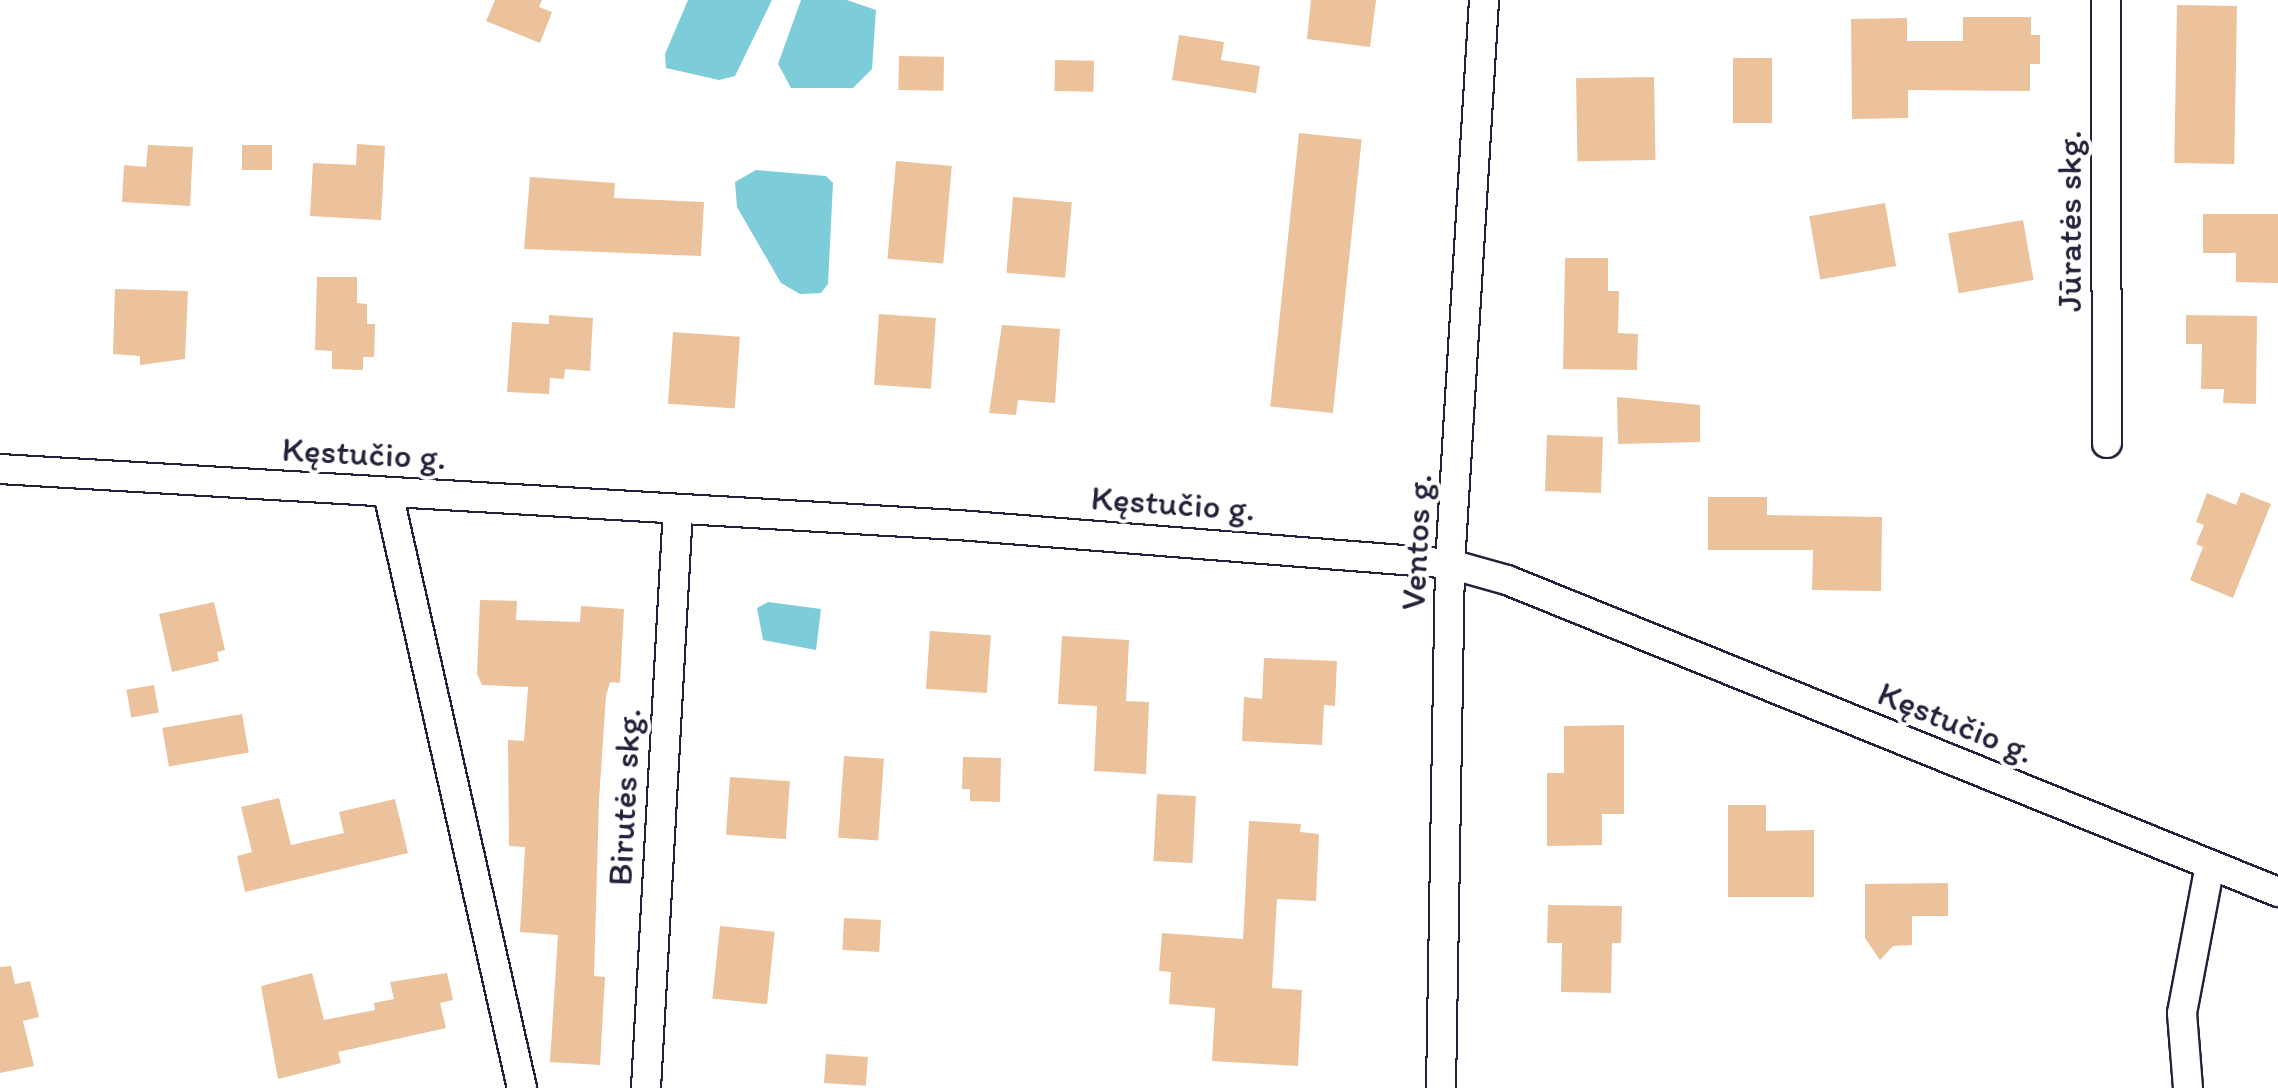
<!DOCTYPE html>
<meta charset="utf-8">
<style>
body{margin:0}
#map{position:relative;width:2278px;height:1088px;overflow:hidden;background:#fff;font-family:Itim,sans-serif}
div>[style]{position:absolute}
.water>*{inset:0;background:#7dccd9}
.building>*{inset:0;background:#ebc29b;transform-origin:0 0}
.roads{filter:drop-shadow(2px 0 #22223b) drop-shadow(-2px 0 #22223b) drop-shadow(0 2px #22223b) drop-shadow(0 -2px #22223b)}
.street>*{height:28px;margin:-14px;padding:0 14px;transform-origin:14px;border-radius:14px;background:#fff}
span{translate:-50% -50%;white-space:nowrap;text-align:center;line-height:1.15;-webkit-text-stroke:8px #fff;paint-order:stroke}
.street-label{font-size:35px;color:#22223b}
</style>
<div id="map">
<div class="water">
<div style="clip-path:polygon(688px 0,772px 0,735px 76px,719px 80px,666px 68px,665px 54px)"></div>
<div style="clip-path:polygon(801px 0,847px 0,876px 10px,872px 69px,853px 88px,791px 88px,778px 64px)"></div>
<div style="clip-path:polygon(756px 170px,826px 176px,833px 183px,828px 284px,821px 293px,800px 294px,781px 283px,737px 207px,735px 182px)"></div>
<div style="clip-path:polygon(768px 602px,821px 609px,816px 650px,763px 640px,757px 608px)"></div>
</div>
<div class="building">
<div style="clip-path:polygon(495px 0,542px 0,539px 7px,552px 12px,540px 43px,486px 21px)"></div>
<div style="clip-path:polygon(1311px 0,1376px 0,1370px 47px,1307px 39px)"></div>
<div style="left:2177px;top:5px;width:60px;height:158px;rotate:1deg"></div>
<div style="clip-path:polygon(1963px 17px,2031px 17px,2031px 35px,2040px 35px,2040px 64px,2030px 64px,2030px 91px,1908px 90px,1908px 118px,1852px 119px,1851px 19px,1907px 18px,1907px 41px,1963px 41px)"></div>
<div style="clip-path:polygon(1179px 35px,1224px 42px,1221px 60px,1260px 66px,1256px 93px,1172px 80px)"></div>
<div style="left:899px;top:56px;width:45px;height:34px;rotate:1deg"></div>
<div style="left:1733px;top:58px;width:39px;height:65px"></div>
<div style="left:1055px;top:60px;width:39px;height:31px;rotate:1deg"></div>
<div style="left:1654px;top:77px;width:83px;height:78px;rotate:89deg"></div>
<div style="left:1299px;top:133px;width:63px;height:275px;rotate:6deg"></div>
<div style="clip-path:polygon(357px 144px,385px 146px,381px 220px,310px 216px,313px 163px,356px 165px)"></div>
<div style="clip-path:polygon(148px 145px,193px 147px,190px 206px,122px 202px,124px 165px,146px 167px)"></div>
<div style="left:242px;top:145px;width:30px;height:25px"></div>
<div style="left:896px;top:161px;width:56px;height:98px;rotate:5deg"></div>
<div style="clip-path:polygon(530px 177px,615px 183px,614px 198px,704px 202px,701px 256px,524px 249px)"></div>
<div style="left:1013px;top:197px;width:59px;height:76px;rotate:5deg"></div>
<div style="left:1885px;top:203px;width:64px;height:77px;rotate:80deg"></div>
<div style="clip-path:polygon(2203px 214px,2278px 214px,2278px 283px,2236px 282px,2236px 253px,2203px 253px)"></div>
<div style="left:2023px;top:220px;width:61px;height:76px;rotate:80deg"></div>
<div style="clip-path:polygon(1565px 258px,1608px 258px,1608px 291px,1619px 291px,1618px 333px,1638px 334px,1637px 370px,1563px 369px)"></div>
<div style="clip-path:polygon(317px 277px,357px 277px,357px 303px,367px 304px,367px 324px,375px 324px,374px 357px,363px 357px,363px 370px,332px 369px,332px 351px,315px 350px)"></div>
<div style="clip-path:polygon(115px 289px,188px 291px,185px 359px,140px 365px,140px 356px,113px 354px)"></div>
<div style="left:879px;top:314px;width:57px;height:71px;rotate:4deg"></div>
<div style="clip-path:polygon(549px 315px,593px 318px,590px 371px,565px 369px,564px 379px,550px 378px,549px 394px,507px 392px,512px 322px,549px 324px)"></div>
<div style="clip-path:polygon(2186px 315px,2257px 316px,2256px 404px,2223px 403px,2224px 389px,2201px 389px,2202px 344px,2186px 344px)"></div>
<div style="clip-path:polygon(1002px 325px,1060px 329px,1055px 403px,1018px 400px,1016px 415px,989px 413px)"></div>
<div style="left:673px;top:332px;width:67px;height:72px;rotate:4deg"></div>
<div style="clip-path:polygon(1617px 397px,1700px 405px,1700px 442px,1618px 444px)"></div>
<div style="left:1547px;top:435px;width:56px;height:56px;rotate:2deg"></div>
<div style="clip-path:polygon(2241px 492px,2271px 504px,2233px 598px,2190px 580px,2203px 547px,2196px 544px,2204px 525px,2196px 522px,2207px 493px,2236px 505px)"></div>
<div style="clip-path:polygon(1708px 497px,1767px 497px,1767px 515px,1882px 517px,1881px 591px,1812px 590px,1813px 550px,1708px 550px)"></div>
<div style="clip-path:polygon(480px 600px,517px 601px,516px 620px,580px 622px,581px 606px,624px 609px,620px 683px,610px 682px,606px 696px,599px 800px,594px 976px,605px 977px,600px 1065px,550px 1062px,558px 935px,520px 932px,525px 847px,509px 846px,508px 740px,524px 741px,528px 687px,482px 685px,477px 674px)"></div>
<div style="clip-path:polygon(214px 602px,225px 650px,217px 652px,219px 661px,172px 672px,159px 614px)"></div>
<div style="left:930px;top:631px;width:61px;height:58px;rotate:4deg"></div>
<div style="clip-path:polygon(1062px 636px,1129px 640px,1126px 701px,1149px 702px,1146px 774px,1094px 771px,1097px 706px,1058px 704px)"></div>
<div style="clip-path:polygon(1264px 658px,1337px 661px,1335px 706px,1324px 705px,1322px 745px,1242px 741px,1244px 697px,1262px 699px)"></div>
<div style="left:154px;top:685px;width:28px;height:28px;rotate:80deg"></div>
<div style="left:242px;top:714px;width:39px;height:81px;rotate:80deg"></div>
<div style="clip-path:polygon(1624px 725px,1624px 814px,1602px 814px,1602px 845px,1547px 846px,1547px 773px,1564px 773px,1564px 726px)"></div>
<div style="left:844px;top:756px;width:40px;height:82px;rotate:4deg"></div>
<div style="clip-path:polygon(963px 757px,1001px 758px,1000px 802px,970px 801px,970px 789px,962px 789px)"></div>
<div style="left:730px;top:777px;width:60px;height:58px;rotate:4deg"></div>
<div style="left:1157px;top:794px;width:39px;height:67px;rotate:3deg"></div>
<div style="clip-path:polygon(279px 798px,291px 845px,344px 833px,339px 812px,395px 799px,408px 853px,245px 892px,237px 856px,252px 852px,241px 807px)"></div>
<div style="clip-path:polygon(1728px 805px,1766px 805px,1766px 831px,1814px 830px,1814px 897px,1728px 897px)"></div>
<div style="clip-path:polygon(1249px 821px,1301px 824px,1300px 832px,1319px 834px,1316px 901px,1277px 899px,1272px 988px,1302px 990px,1298px 1066px,1212px 1061px,1215px 1008px,1169px 1004px,1171px 972px,1159px 971px,1162px 933px,1243px 939px)"></div>
<div style="clip-path:polygon(1948px 883px,1948px 916px,1912px 916px,1912px 945px,1893px 946px,1880px 960px,1865px 938px,1865px 884px)"></div>
<div style="clip-path:polygon(1548px 905px,1622px 906px,1621px 943px,1612px 943px,1611px 993px,1561px 992px,1562px 943px,1547px 943px)"></div>
<div style="left:844px;top:918px;width:37px;height:32px;rotate:3deg"></div>
<div style="left:720px;top:926px;width:55px;height:73px;rotate:6deg"></div>
<div style="clip-path:polygon(11px 966px,15px 984px,30px 981px,39px 1017px,23px 1021px,34px 1066px,0 1073px,0 967px)"></div>
<div style="clip-path:polygon(312px 973px,324px 1020px,375px 1010px,374px 1003px,394px 999px,390px 982px,447px 973px,453px 1000px,440px 1003px,446px 1028px,338px 1052px,341px 1063px,278px 1079px,261px 986px)"></div>
<div style="left:826px;top:1054px;width:42px;height:29px;rotate:4deg"></div>
</div>
<div class="roads">
<div class="street">
<div style="left:2106px;top:0;width:443px;rotate:89.9deg"></div>
<div style="left:0;top:469px;width:960px;rotate:3.35deg"></div>
<div style="left:958px;top:525px;width:494px;rotate:4.5deg"></div>
<div style="left:1450px;top:564px;width:59px;rotate:15.7deg"></div>
<div style="left:1507px;top:580px;width:832px;rotate:22.03deg"></div>
<div style="left:388px;top:493px;width:610px;rotate:77.31deg"></div>
<div style="left:646px;top:1088px;width:580px;rotate:-86.84deg"></div>
<div style="left:1441px;top:1088px;width:524px;rotate:-89.02deg"></div>
<div style="left:1450px;top:564px;width:565px;rotate:-86.55deg"></div>
<div style="left:2188px;top:1088px;width:75px;rotate:-94.6deg"></div>
<div style="left:2182px;top:1013px;width:151px;rotate:-79.3deg"></div>
</div>
</div>
<div class="street-label">
<span style="left:2069px;top:221px;rotate:-90deg">Jūratės skg.</span>
<span style="left:364px;top:453px;rotate:3deg">Kęstučio g.</span>
<span style="left:1173px;top:503px;rotate:4deg">Kęstučio g.</span>
<span style="left:1416px;top:542px;rotate:-87deg">Ventos g.</span>
<span style="left:1956px;top:722px;rotate:22deg">Kęstučio g.</span>
<span style="left:624px;top:797px;rotate:-87deg">Birutės skg.</span>
</div>
</div>
